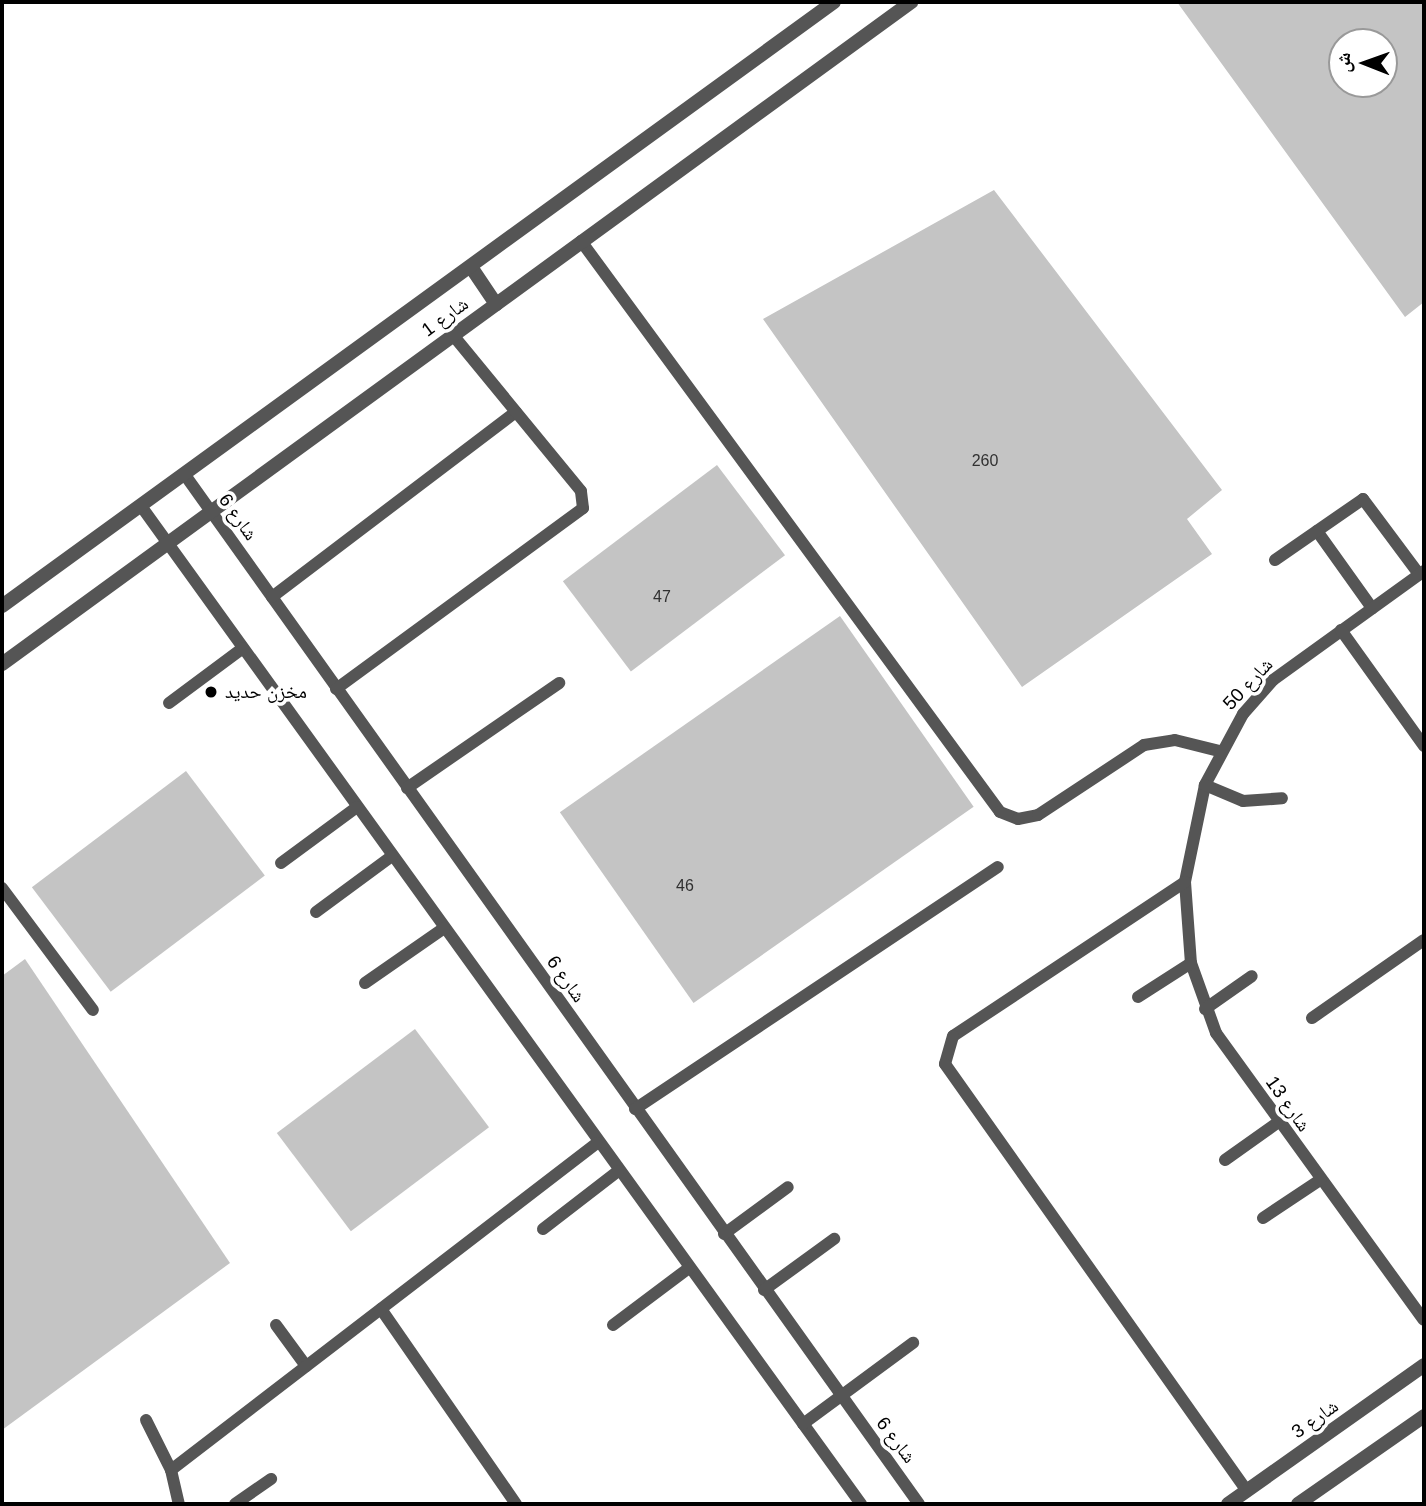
<!DOCTYPE html>
<meta charset="utf-8">
<style>
body{margin:0}
#map{position:relative;width:1426px;height:1506px;overflow:hidden;background:#fff;font-family:Helvetica,"Noto Naskh Arabic",sans-serif}
div>[style]{position:absolute}
.building>*{inset:0;background:#c4c4c4;transform-origin:0 0}
.lane>*{height:12px;margin:-6px;padding:0 6px;transform-origin:6px;border-radius:6px;background:#555}
.street>*{height:14px;margin:-7px;padding:0 7px;transform-origin:7px;border-radius:7px;background:#555}
.dots>*{width:19px;height:19px;translate:-50% -50%;box-sizing:border-box;border:4px solid #fff;border-radius:50%}
span{translate:-50% -50%;white-space:nowrap;text-align:center;line-height:1.15;-webkit-text-stroke:7px #fff;paint-order:stroke}
.number-label{font-size:16px;color:#313131}
.number-label span{-webkit-text-stroke-width:0}
.street-label{font-size:19px;color:#000}
.poi-label{font-size:19px;color:#000}
.left{translate:0 -50%;text-align:left}
.frame{position:absolute;inset:0;border:4px solid #000;pointer-events:none}
.north{position:absolute;left:1328px;top:28px;width:70px;height:70px;box-sizing:border-box;background:#fff;border:2px solid #999;border-radius:50%;rotate:271deg;font-size:19px;font-weight:700;line-height:28px;text-align:center;color:#000}
.north::after{content:'';display:block;margin:auto;width:24px;height:32px;background:#000;clip-path:polygon(50% 0,100% 100%,50% 72%,0 100%)}
</style>
<div id="map">
<div class="building">
<div style="clip-path:polygon(evenodd,1177px 2px,1424px 2px,1424px 302px,1405px 317px,1177px 2px,1342px 42px,1384px 42px,1384px 84px,1342px 84px,1342px 42px)"></div>
<div style="clip-path:polygon(994px 190px,1222px 490px,1187px 519px,1212px 554px,1022px 687px,763px 319px)"></div>
<div style="left:717px;top:465px;width:113px;height:193px;rotate:53deg"></div>
<div style="left:840px;top:616px;width:233px;height:342px;rotate:55deg"></div>
<div style="left:186px;top:771px;width:131px;height:193px;rotate:53deg"></div>
<div style="clip-path:polygon(25px 959px,230px 1263px,2px 1430px,2px 976px)"></div>
<div style="left:415px;top:1029px;width:123px;height:173px;rotate:53deg"></div>
</div>
<div class="lane">
<div style="left:581px;top:241px;width:708px;rotate:53.73deg"></div>
<div style="left:1000px;top:812px;width:19px;rotate:21deg"></div>
<div style="left:1018px;top:819px;width:20px;rotate:-11deg"></div>
<div style="left:1038px;top:815px;width:127px;rotate:-33.4deg"></div>
<div style="left:1144px;top:745px;width:31px;rotate:-9deg"></div>
<div style="left:1175px;top:740px;width:45px;rotate:14deg"></div>
<div style="left:185px;top:475px;width:1264px;rotate:54.5deg"></div>
<div style="left:141px;top:506px;width:1231px;rotate:54.19deg"></div>
<div style="left:1317px;top:531px;width:95px;rotate:54.5deg"></div>
<div style="left:1275px;top:560px;width:107px;rotate:-34.7deg"></div>
<div style="left:1363px;top:499px;width:94px;rotate:53.3deg"></div>
<div style="left:1424px;top:571px;width:186px;rotate:144.2deg"></div>
<div style="left:1273px;top:680px;width:45px;rotate:131.4deg"></div>
<div style="left:1243px;top:714px;width:81px;rotate:118.2deg"></div>
<div style="left:1205px;top:785px;width:99px;rotate:101.7deg"></div>
<div style="left:1185px;top:882px;width:81px;rotate:85.8deg"></div>
<div style="left:1191px;top:963px;width:74px;rotate:70.3deg"></div>
<div style="left:1216px;top:1033px;width:354px;rotate:54.1deg"></div>
<div style="left:272px;top:597px;width:306px;rotate:-37.2deg"></div>
<div style="left:1341px;top:630px;width:143px;rotate:54.4deg"></div>
<div style="left:336px;top:689px;width:306px;rotate:-36.2deg"></div>
<div style="left:583px;top:508px;width:17px;rotate:-97deg"></div>
<div style="left:581px;top:491px;width:202px;rotate:-129.4deg"></div>
<div style="left:169px;top:703px;width:92px;rotate:-36.6deg"></div>
<div style="left:1205px;top:785px;width:41px;rotate:22.8deg"></div>
<div style="left:1243px;top:801px;width:39px;rotate:-4deg"></div>
<div style="left:407px;top:788px;width:185px;rotate:-34.6deg"></div>
<div style="left:281px;top:863px;width:94px;rotate:-36.4deg"></div>
<div style="left:1185px;top:882px;width:278px;rotate:146.4deg"></div>
<div style="left:953px;top:1036px;width:29px;rotate:106deg"></div>
<div style="left:945px;top:1064px;width:523px;rotate:54.73deg"></div>
<div style="left:2px;top:888px;width:152px;rotate:53.3deg"></div>
<div style="left:316px;top:912px;width:94px;rotate:-36.4deg"></div>
<div style="left:365px;top:983px;width:96px;rotate:-34.8deg"></div>
<div style="left:1138px;top:997px;width:63px;rotate:-32.7deg"></div>
<div style="left:1205px;top:1009px;width:57px;rotate:-35.1deg"></div>
<div style="left:1312px;top:1018px;width:136px;rotate:-34.9deg"></div>
<div style="left:635px;top:1109px;width:436px;rotate:-33.7deg"></div>
<div style="left:1225px;top:1160px;width:64px;rotate:-35.4deg"></div>
<div style="left:1263px;top:1218px;width:69px;rotate:-33.7deg"></div>
<div style="left:543px;top:1229px;width:95px;rotate:-37.7deg"></div>
<div style="left:724px;top:1234px;width:79px;rotate:-36.3deg"></div>
<div style="left:764px;top:1290px;width:87px;rotate:-36.1deg"></div>
<div style="left:381px;top:1309px;width:237px;rotate:55.3deg"></div>
<div style="left:276px;top:1325px;width:51px;rotate:53.8deg"></div>
<div style="left:613px;top:1325px;width:95px;rotate:-36.9deg"></div>
<div style="left:146px;top:1420px;width:56px;rotate:63.4deg"></div>
<div style="left:171px;top:1470px;width:35px;rotate:77deg"></div>
<div style="left:803px;top:1424px;width:137px;rotate:-36.4deg"></div>
<div style="left:171px;top:1470px;width:537px;rotate:-37.51deg"></div>
<div style="left:235px;top:1504px;width:44px;rotate:-34.8deg"></div>
</div>
<div class="street">
<div style="left:471px;top:267px;width:45px;rotate:56deg"></div>
<div style="left:2px;top:606px;width:1028px;rotate:-35.98deg"></div>
<div style="left:2px;top:664px;width:1125px;rotate:-36.06deg"></div>
<div style="left:1228px;top:1504px;width:240px;rotate:-35.3deg"></div>
<div style="left:1298px;top:1504px;width:154px;rotate:-34.9deg"></div>
</div>
<div class="dots">
<div style="left:211px;top:692px;background:#000"></div>
</div>
<div class="number-label">
<span style="left:985px;top:461px">260</span>
<span style="left:662px;top:597px">47</span>
<span style="left:685px;top:886px">46</span>
</div>
<div class="street-label">
<span style="left:445px;top:317px;rotate:-36deg">شارع 1</span>
<span style="left:238px;top:517px;rotate:55deg">شارع 6</span>
<span style="left:1248px;top:684px;rotate:-47deg">شارع 50</span>
<span style="left:566px;top:979px;rotate:55deg">شارع 6</span>
<span style="left:1288px;top:1104px;rotate:55deg">شارع 13</span>
<span style="left:1315px;top:1419px;rotate:-35deg">شارع 3</span>
<span style="left:896px;top:1440px;rotate:53deg">شارع 6</span>
</div>
<div class="poi-label">
<span class="left" style="left:225px;top:692px">مخزن حديد</span>
</div>
<div class="frame"></div>
<div class="north">ش</div>
</div>
